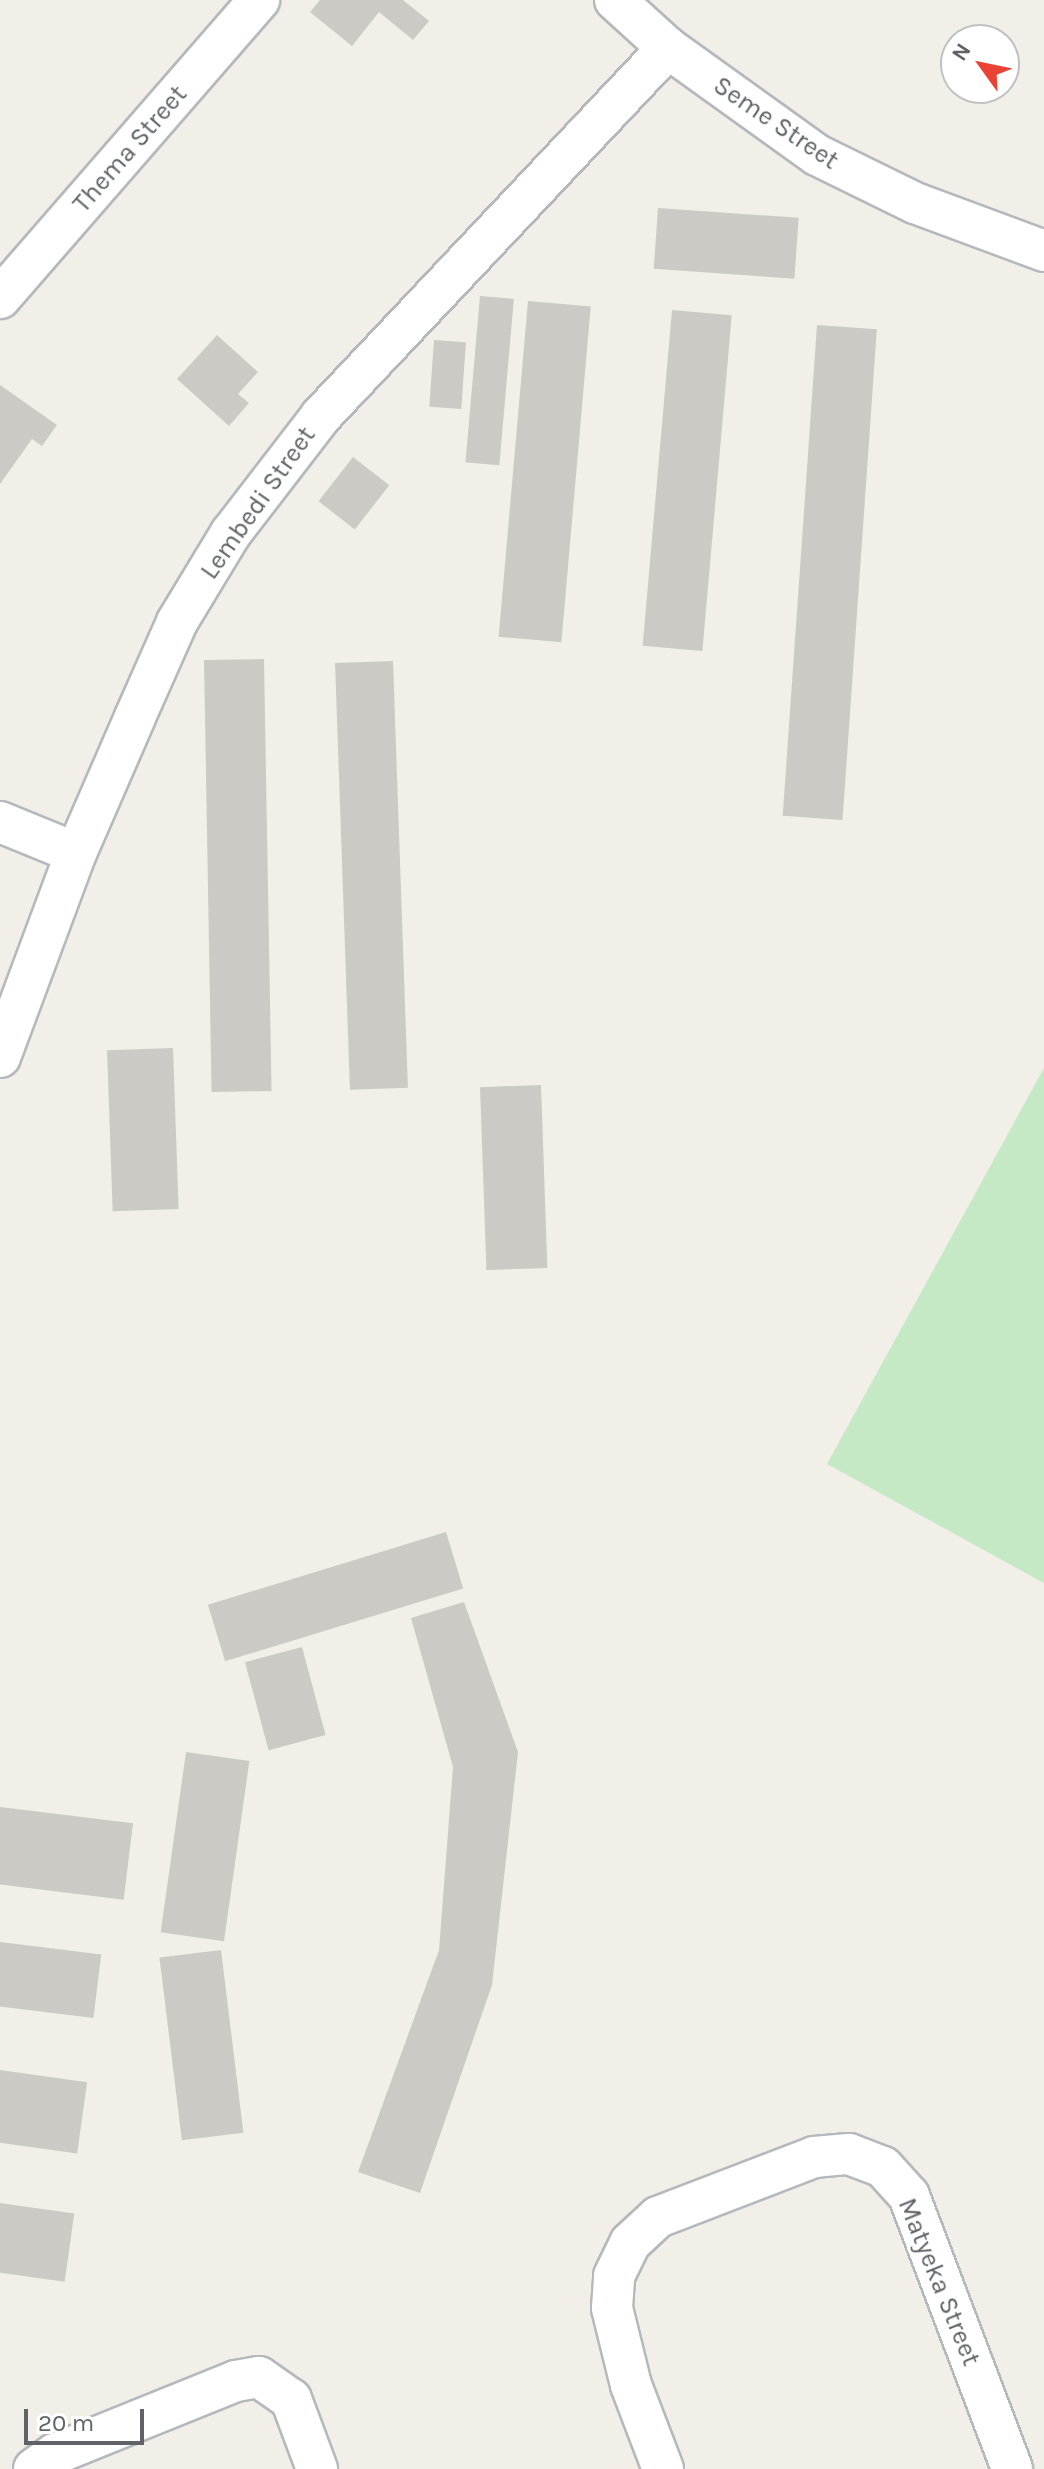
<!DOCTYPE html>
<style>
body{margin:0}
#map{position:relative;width:1044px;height:2469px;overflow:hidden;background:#f1efe8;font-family:Karla,sans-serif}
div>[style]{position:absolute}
.green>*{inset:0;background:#c5e8c5}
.building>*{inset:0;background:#cccac5;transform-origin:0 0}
.roads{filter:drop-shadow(2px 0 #b5b8bc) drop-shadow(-2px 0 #b5b8bc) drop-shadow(0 2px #b5b8bc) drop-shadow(0 -2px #b5b8bc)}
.street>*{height:40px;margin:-20px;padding:0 20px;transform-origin:20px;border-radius:20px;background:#fff}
span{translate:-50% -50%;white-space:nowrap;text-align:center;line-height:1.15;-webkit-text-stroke:6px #fff;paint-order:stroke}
.street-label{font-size:26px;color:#5f6368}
.north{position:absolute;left:940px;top:24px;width:80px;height:80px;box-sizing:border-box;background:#fff;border:2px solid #bfc1c3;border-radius:50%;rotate:303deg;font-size:22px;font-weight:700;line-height:32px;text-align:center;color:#5f6368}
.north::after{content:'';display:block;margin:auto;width:28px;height:36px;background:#ea4335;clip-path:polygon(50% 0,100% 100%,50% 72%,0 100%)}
.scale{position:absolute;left:24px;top:2409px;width:120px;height:36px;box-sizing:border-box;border:4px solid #5f6368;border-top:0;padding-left:10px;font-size:24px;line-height:28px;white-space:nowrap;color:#5f6368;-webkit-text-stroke:6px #fff;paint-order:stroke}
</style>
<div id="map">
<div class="green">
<div style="clip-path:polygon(1044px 1068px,1044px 1583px,827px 1464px)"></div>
</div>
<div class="building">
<div style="clip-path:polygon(320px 0,403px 0,429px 21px,413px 40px,379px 12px,352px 46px,310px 12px)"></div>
<div style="left:658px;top:208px;width:141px;height:61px;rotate:4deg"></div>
<div style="left:480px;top:296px;width:34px;height:167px;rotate:5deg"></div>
<div style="left:528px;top:301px;width:63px;height:337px;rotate:5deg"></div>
<div style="left:672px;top:310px;width:60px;height:337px;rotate:5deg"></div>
<div style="left:817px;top:325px;width:60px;height:492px;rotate:4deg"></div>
<div style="clip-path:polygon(217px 335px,258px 372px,238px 394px,249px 403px,229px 426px,177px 379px)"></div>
<div style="left:434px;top:340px;width:32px;height:67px;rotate:4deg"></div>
<div style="clip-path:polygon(0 385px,57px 425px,42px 446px,32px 439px,0 484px)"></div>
<div style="left:353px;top:457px;width:46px;height:56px;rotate:38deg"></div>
<div style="left:264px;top:659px;width:432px;height:60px;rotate:89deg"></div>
<div style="left:393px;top:661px;width:427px;height:58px;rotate:88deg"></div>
<div style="left:173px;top:1048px;width:161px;height:66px;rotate:88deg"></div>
<div style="left:541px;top:1085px;width:183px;height:61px;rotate:88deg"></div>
<div style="left:446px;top:1532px;width:59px;height:249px;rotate:73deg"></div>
<div style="clip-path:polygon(464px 1602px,518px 1752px,492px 1985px,420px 2193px,358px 2172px,439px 1950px,453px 1767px,411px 1618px)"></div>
<div style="left:302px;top:1647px;width:91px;height:59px;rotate:75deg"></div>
<div style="left:186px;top:1752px;width:64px;height:182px;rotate:8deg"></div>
<div style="left:0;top:1807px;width:134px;height:77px;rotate:7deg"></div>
<div style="left:0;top:1942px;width:102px;height:64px;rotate:7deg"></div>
<div style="left:221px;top:1950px;width:184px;height:62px;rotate:83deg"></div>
<div style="left:0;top:2070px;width:88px;height:72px;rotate:8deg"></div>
<div style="left:0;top:2203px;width:75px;height:69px;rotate:8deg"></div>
</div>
<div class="roads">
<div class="street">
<div style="left:615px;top:0;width:72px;rotate:42.2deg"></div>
<div style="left:668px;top:48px;width:183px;rotate:35.7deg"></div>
<div style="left:817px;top:155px;width:109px;rotate:26.1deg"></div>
<div style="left:915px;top:203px;width:138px;rotate:20.4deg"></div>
<div style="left:0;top:298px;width:395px;rotate:-49deg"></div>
<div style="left:0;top:822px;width:82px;rotate:22.2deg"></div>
<div style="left:0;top:1057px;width:218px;rotate:-69.6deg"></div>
<div style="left:76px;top:853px;width:148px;rotate:-66.5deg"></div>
<div style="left:135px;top:717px;width:104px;rotate:-66.1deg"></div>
<div style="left:177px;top:622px;width:104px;rotate:-58.8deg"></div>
<div style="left:231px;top:533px;width:148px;rotate:-52.4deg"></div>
<div style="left:321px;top:416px;width:506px;rotate:-46.68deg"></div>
<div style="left:34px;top:2469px;width:26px;rotate:-36deg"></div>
<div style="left:55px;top:2454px;width:195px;rotate:-22deg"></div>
<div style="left:236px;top:2381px;width:23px;rotate:-10deg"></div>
<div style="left:259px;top:2377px;width:39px;rotate:35deg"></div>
<div style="left:291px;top:2399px;width:75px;rotate:69.6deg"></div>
<div style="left:663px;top:2469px;width:90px;rotate:-110.9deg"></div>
<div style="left:631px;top:2385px;width:79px;rotate:-103.9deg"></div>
<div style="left:612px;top:2308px;width:32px;rotate:-86deg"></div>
<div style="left:614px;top:2276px;width:37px;rotate:-64deg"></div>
<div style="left:630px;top:2243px;width:38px;rotate:-43deg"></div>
<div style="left:658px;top:2217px;width:167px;rotate:-21deg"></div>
<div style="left:814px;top:2157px;width:35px;rotate:-5deg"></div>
<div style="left:849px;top:2154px;width:36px;rotate:21deg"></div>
<div style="left:883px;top:2167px;width:39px;rotate:48deg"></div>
<div style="left:909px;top:2196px;width:292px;rotate:69.3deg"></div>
</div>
</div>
<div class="street-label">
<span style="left:776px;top:123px;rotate:34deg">Seme Street</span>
<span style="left:130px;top:149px;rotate:-49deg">Thema Street</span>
<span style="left:258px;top:503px;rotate:-55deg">Lembedi Street</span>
<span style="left:939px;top:2282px;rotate:68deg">Matyeka Street</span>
</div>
<div class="north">N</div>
<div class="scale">20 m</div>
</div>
